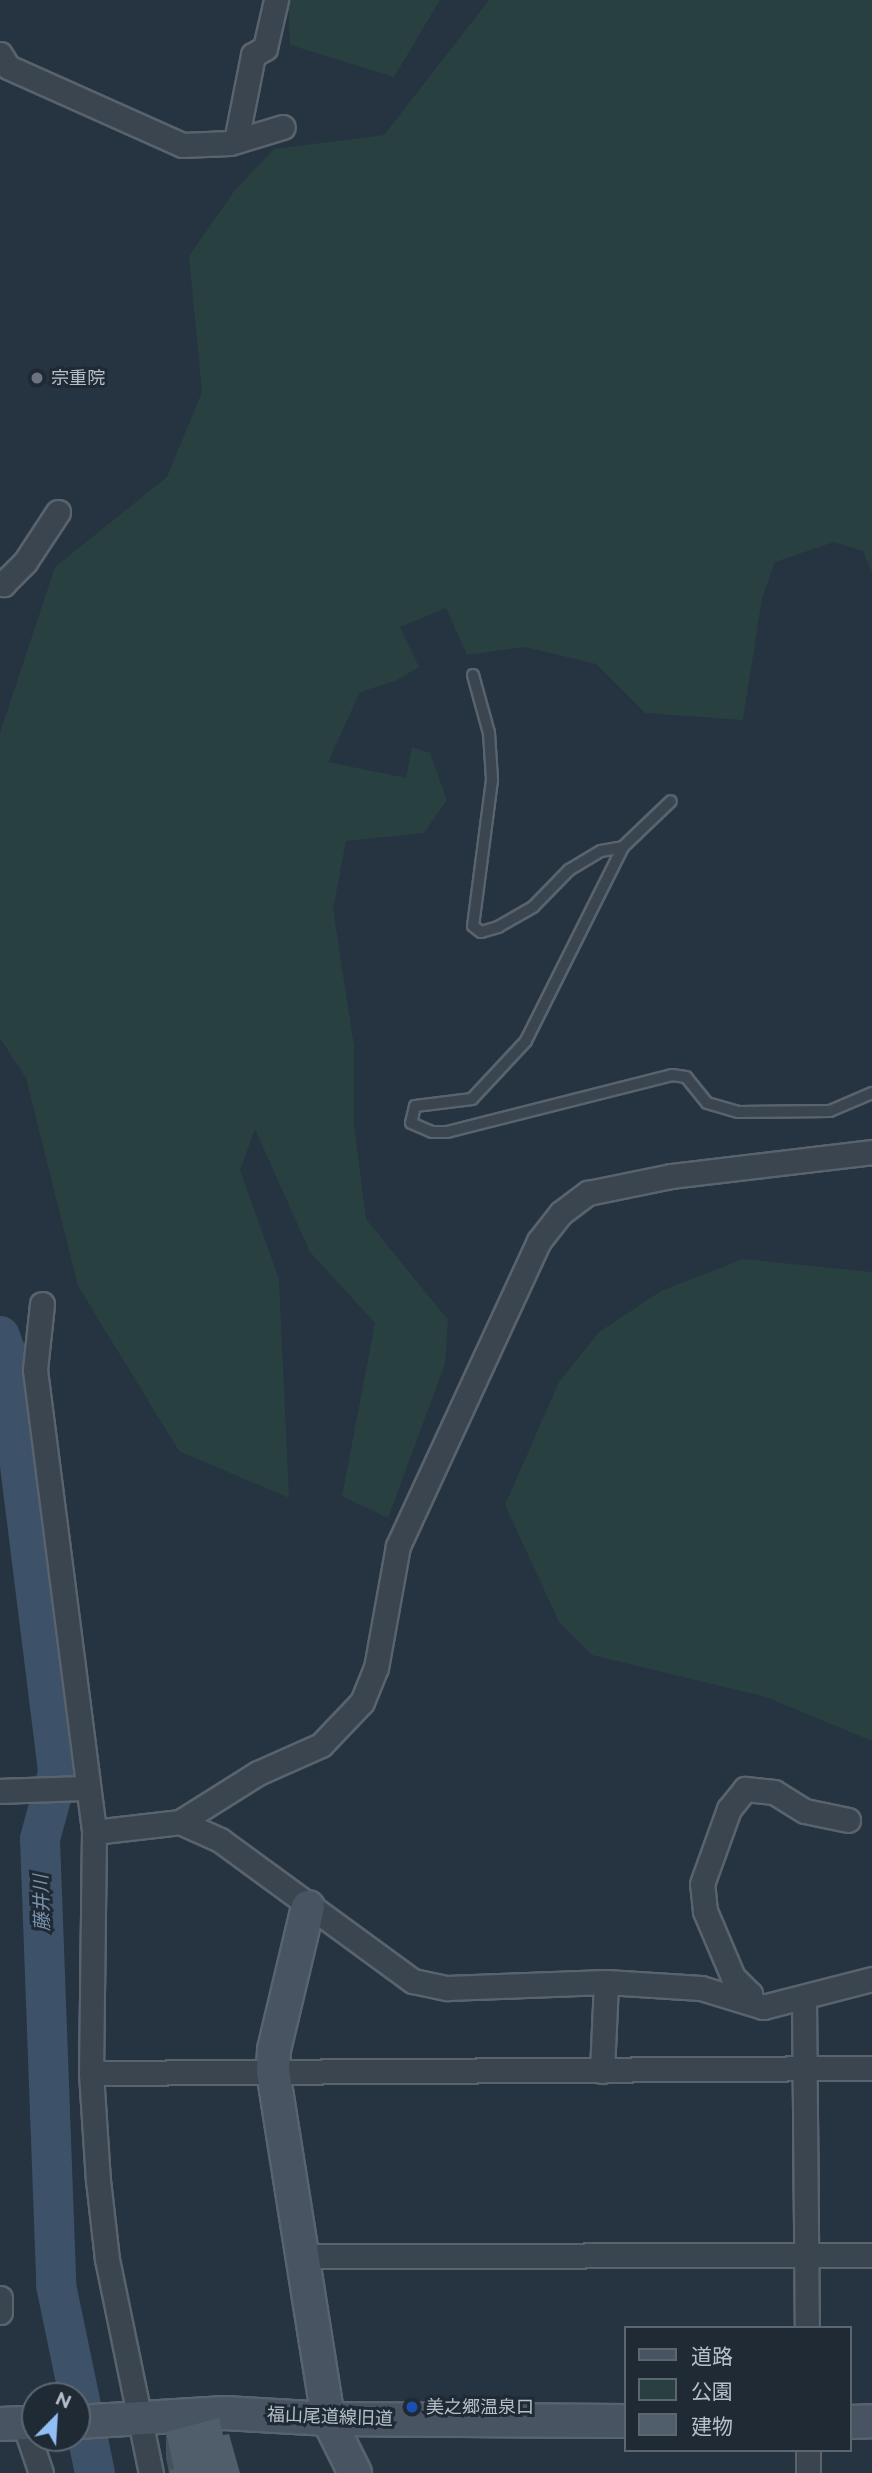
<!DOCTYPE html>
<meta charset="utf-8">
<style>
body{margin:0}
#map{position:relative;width:872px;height:2473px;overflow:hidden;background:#263340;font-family:Raleway,"Noto Sans JP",sans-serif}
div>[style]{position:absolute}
.green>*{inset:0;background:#294041}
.river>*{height:40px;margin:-20px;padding:0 20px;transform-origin:20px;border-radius:20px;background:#3d5268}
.roads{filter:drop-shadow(2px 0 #58636d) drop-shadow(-2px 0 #58636d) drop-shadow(0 2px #58636d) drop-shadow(0 -2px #58636d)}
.lane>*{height:10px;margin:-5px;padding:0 5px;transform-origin:5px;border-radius:5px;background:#3b4550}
.street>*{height:23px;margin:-11.5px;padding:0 11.5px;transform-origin:11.5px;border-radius:11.5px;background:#3b4550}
.secondary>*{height:32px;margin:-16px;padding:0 16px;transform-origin:16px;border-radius:16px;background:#495463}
.wall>*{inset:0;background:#45515c}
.building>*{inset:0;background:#505e6b}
.dots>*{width:19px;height:19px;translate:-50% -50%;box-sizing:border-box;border:4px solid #1f2a35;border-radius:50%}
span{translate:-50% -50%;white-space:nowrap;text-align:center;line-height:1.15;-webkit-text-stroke:6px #1f2a35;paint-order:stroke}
.poi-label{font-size:18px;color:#b7c0ca}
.left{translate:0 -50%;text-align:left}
.street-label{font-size:18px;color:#b7c0ca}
.water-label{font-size:19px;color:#7993ac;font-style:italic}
.legend{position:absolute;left:624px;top:2326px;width:228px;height:126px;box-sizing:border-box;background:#1f2a35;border:2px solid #5c6671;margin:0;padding:9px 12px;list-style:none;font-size:21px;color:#b7c0ca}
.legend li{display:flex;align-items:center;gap:14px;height:35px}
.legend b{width:35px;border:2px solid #5c6671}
.north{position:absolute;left:21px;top:2382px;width:70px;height:70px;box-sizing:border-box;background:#1f2a35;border:2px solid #5c6671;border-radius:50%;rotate:24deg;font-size:19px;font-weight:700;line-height:28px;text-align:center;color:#b7c0ca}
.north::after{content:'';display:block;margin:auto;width:24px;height:32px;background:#91bff5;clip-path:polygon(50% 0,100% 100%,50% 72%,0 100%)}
</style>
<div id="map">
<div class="green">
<div style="clip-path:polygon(288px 0,440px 0,394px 77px,290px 45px)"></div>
<div style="clip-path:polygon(489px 0,872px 0,872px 572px,863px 551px,834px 542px,775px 562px,762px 598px,743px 720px,645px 713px,596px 664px,525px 647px,467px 655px,446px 608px,400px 627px,419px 667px,395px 681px,360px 692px,328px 762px,406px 778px,412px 747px,430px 753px,447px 800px,424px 833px,346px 841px,333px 909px,354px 1046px,354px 1125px,366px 1219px,448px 1320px,445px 1364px,388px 1518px,342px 1496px,375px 1323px,310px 1252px,255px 1129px,240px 1170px,279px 1279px,289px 1498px,179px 1451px,78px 1286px,26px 1078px,0 1038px,0 733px,55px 567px,167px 477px,202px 392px,189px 256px,235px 190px,274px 149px,384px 135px)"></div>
<div style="clip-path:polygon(743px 1259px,872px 1272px,872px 1741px,766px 1697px,592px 1655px,559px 1622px,505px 1505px,559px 1382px,599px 1332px,661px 1291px)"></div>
</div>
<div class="river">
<div style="left:0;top:1336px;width:18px;rotate:71deg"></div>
<div style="left:6px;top:1353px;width:423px;rotate:82.9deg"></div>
<div style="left:58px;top:1773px;width:68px;rotate:105.3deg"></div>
<div style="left:40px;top:1839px;width:446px;rotate:87.9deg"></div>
<div style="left:56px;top:2285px;width:192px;rotate:78.3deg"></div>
</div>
<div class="roads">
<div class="lane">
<div style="left:473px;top:675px;width:60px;rotate:74.6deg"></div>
<div style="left:489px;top:733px;width:47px;rotate:86.3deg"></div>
<div style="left:492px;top:780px;width:147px;rotate:97.4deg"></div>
<div style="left:473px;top:926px;width:10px;rotate:37deg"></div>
<div style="left:481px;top:932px;width:18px;rotate:-16deg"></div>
<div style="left:498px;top:927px;width:40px;rotate:-29.7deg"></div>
<div style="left:533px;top:907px;width:52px;rotate:-45.8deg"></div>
<div style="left:569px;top:870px;width:37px;rotate:-31deg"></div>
<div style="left:601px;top:851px;width:22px;rotate:-10deg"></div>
<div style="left:623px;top:847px;width:217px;rotate:116.6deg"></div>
<div style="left:526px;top:1041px;width:79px;rotate:133deg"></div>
<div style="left:472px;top:1099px;width:57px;rotate:173deg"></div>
<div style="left:415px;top:1106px;width:17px;rotate:103deg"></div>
<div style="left:411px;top:1123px;width:23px;rotate:23deg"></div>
<div style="left:432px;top:1132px;width:15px"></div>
<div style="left:447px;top:1132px;width:232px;rotate:-14.2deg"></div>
<div style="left:672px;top:1075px;width:14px;rotate:8deg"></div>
<div style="left:686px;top:1077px;width:33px;rotate:51deg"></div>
<div style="left:707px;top:1103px;width:32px;rotate:16deg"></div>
<div style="left:738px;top:1112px;width:92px;rotate:-0.6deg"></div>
<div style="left:830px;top:1111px;width:46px;rotate:-23.2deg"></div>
<div style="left:623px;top:847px;width:66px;rotate:-43.8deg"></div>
</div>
<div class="street">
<div style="left:0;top:54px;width:15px;rotate:58deg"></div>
<div style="left:8px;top:67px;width:191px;rotate:24.1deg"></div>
<div style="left:182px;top:145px;width:48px;rotate:-2.4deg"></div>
<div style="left:230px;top:143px;width:55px;rotate:-16.8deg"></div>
<div style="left:236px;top:141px;width:88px;rotate:-78.8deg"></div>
<div style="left:253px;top:55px;width:14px;rotate:-30deg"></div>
<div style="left:265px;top:48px;width:49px;rotate:-77.1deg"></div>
<div style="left:0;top:582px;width:4px;rotate:34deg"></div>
<div style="left:3px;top:584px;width:31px;rotate:-45deg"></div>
<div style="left:25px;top:562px;width:60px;rotate:-56.6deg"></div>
<div style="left:42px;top:1304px;width:66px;rotate:96.1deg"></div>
<div style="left:35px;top:1370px;width:466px;rotate:82.7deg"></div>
<div style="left:94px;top:1832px;width:241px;rotate:90.7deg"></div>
<div style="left:91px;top:2073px;width:107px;rotate:86.3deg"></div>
<div style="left:98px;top:2180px;width:80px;rotate:83.5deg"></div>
<div style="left:107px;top:2259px;width:218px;rotate:78.4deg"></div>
<div style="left:0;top:1791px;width:86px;rotate:-2deg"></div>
<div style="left:180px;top:1822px;width:44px;rotate:24.2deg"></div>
<div style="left:220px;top:1840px;width:239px;rotate:36.2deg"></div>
<div style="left:413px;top:1981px;width:35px;rotate:12deg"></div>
<div style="left:447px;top:1988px;width:159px;rotate:-2.2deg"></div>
<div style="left:606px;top:1982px;width:95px;rotate:3.6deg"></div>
<div style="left:701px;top:1988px;width:65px;rotate:17deg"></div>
<div style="left:763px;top:2007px;width:113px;rotate:-14.4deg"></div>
<div style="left:94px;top:1832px;width:87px;rotate:-6.6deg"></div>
<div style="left:180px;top:1822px;width:92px;rotate:-32.1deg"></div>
<div style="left:258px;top:1773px;width:69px;rotate:-24deg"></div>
<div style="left:321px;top:1745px;width:59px;rotate:-46.4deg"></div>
<div style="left:362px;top:1702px;width:37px;rotate:-68deg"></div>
<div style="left:376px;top:1668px;width:124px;rotate:-79.8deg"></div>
<div style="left:398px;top:1546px;width:336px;rotate:-65.2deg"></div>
<div style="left:539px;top:1241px;width:36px;rotate:-52deg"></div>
<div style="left:561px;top:1213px;width:34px;rotate:-37deg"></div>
<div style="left:588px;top:1193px;width:85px;rotate:-11.6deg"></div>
<div style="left:671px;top:1176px;width:202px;rotate:-6.8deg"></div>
<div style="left:804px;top:1998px;width:330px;rotate:89.5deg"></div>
<div style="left:751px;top:2003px;width:9px;rotate:-96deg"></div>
<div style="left:750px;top:1994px;width:24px;rotate:-135deg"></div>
<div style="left:733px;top:1977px;width:72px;rotate:-113deg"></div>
<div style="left:705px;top:1911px;width:27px;rotate:-96deg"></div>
<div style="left:702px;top:1884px;width:80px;rotate:-70.2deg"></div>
<div style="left:729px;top:1809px;width:26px;rotate:-51deg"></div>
<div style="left:745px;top:1789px;width:29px;rotate:6deg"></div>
<div style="left:774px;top:1792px;width:36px;rotate:32deg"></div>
<div style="left:805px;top:1811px;width:44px;rotate:11.8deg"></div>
<div style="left:602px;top:2071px;width:89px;rotate:-87.4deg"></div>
<div style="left:91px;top:2073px;width:781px;rotate:-0.37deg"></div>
<div style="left:300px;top:2256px;width:572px;rotate:-0.1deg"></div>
<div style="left:0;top:2298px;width:14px;rotate:90deg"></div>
<div style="left:24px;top:2423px;width:53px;rotate:71.2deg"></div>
<div style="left:808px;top:2450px;width:23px;rotate:90deg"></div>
</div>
<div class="secondary">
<div style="left:308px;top:1907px;width:147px;rotate:103.4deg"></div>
<div style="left:274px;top:2050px;width:21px;rotate:93deg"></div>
<div style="left:273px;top:2071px;width:352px;rotate:81deg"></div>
<div style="left:328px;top:2419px;width:60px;rotate:63.4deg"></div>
<div style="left:77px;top:2422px;width:148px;rotate:-3.5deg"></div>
<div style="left:225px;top:2413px;width:103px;rotate:3.3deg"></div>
<div style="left:328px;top:2419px;width:297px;rotate:0.4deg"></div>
<div style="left:849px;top:2422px;width:23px;rotate:-2deg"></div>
<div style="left:0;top:2424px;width:35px;rotate:-2deg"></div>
</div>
</div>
<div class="wall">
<div style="clip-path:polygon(166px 2432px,223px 2435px,240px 2473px,169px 2473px,166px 2458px)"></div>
</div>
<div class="building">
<div style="clip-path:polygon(219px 2418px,223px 2435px,229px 2434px,240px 2473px,170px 2473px,169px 2470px,174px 2469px,166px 2432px)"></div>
</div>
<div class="dots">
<div style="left:37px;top:378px;background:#6b7280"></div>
<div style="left:412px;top:2407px;background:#1a4fb4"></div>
</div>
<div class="poi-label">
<span class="left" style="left:51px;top:378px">宗重院</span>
<span class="left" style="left:426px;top:2407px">美之郷温泉口</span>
</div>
<div class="street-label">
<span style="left:330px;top:2417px;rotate:2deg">福山尾道線旧道</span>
</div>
<div class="water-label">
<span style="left:42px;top:1903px;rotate:-92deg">藤井川</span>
</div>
<ul class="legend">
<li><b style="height:9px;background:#495463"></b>道路</li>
<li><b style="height:19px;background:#294041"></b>公園</li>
<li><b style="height:19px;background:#505e6b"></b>建物</li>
</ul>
<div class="north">N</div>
</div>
